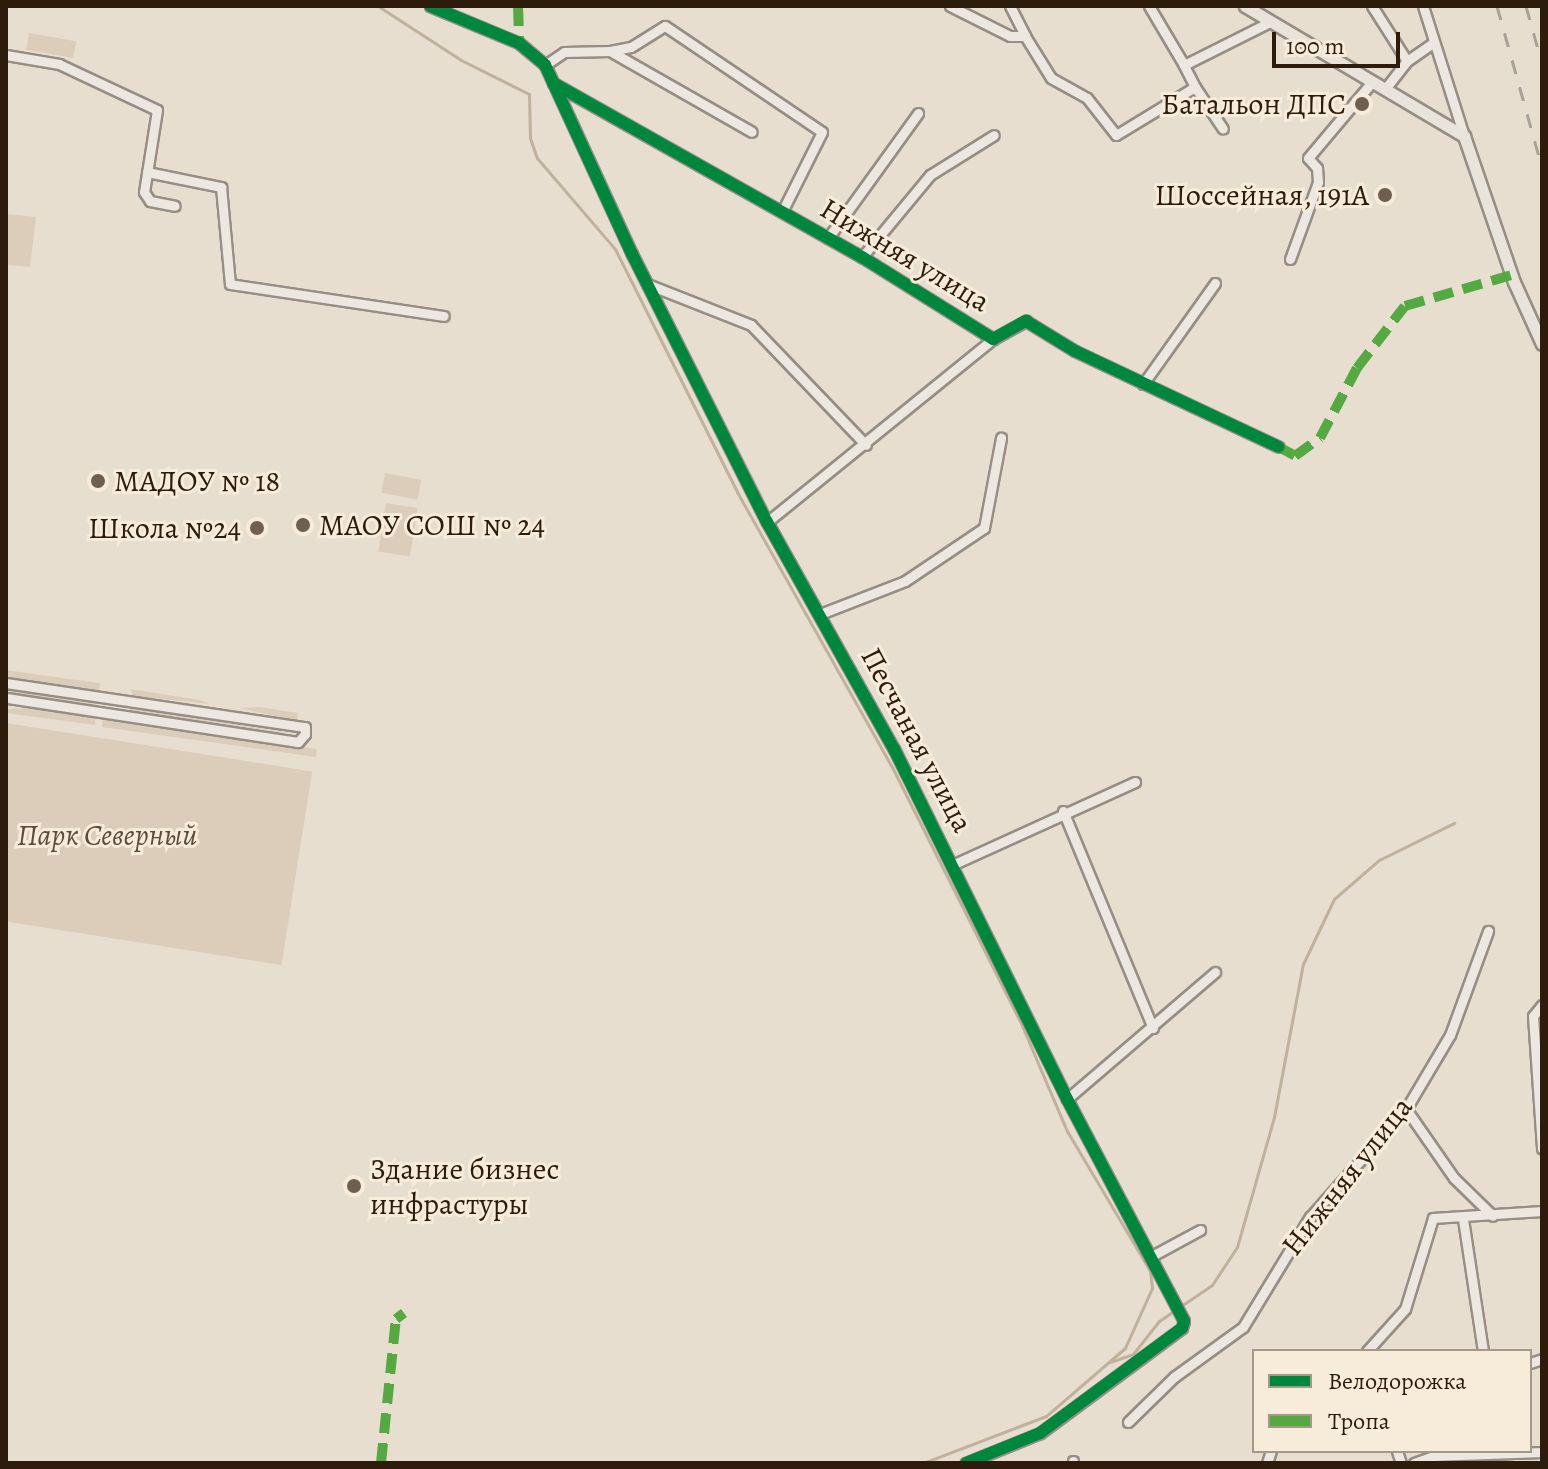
<!DOCTYPE html>
<meta charset="utf-8">
<style>
body{margin:0}
#map{position:relative;width:1548px;height:1469px;overflow:hidden;background:#e8ded0;font-family:Alegreya,serif}
div>[style]{position:absolute}
.green>*{inset:0;background:#dbcdb9;transform-origin:0 0}
.stream>*{height:3px;margin:-1.5px;padding:0 1.5px;transform-origin:1.5px;border-radius:1.5px;background:#c0b19c}
.roads{filter:drop-shadow(2px 0 #968e84) drop-shadow(-2px 0 #968e84) drop-shadow(0 2px #968e84) drop-shadow(0 -2px #968e84)}
.minor>*{height:9px;margin:-4.5px;padding:0 4.5px;transform-origin:4.5px;border-radius:4.5px;background:#ece7e0}
.major>*{height:11px;margin:-5.5px;padding:0 5.5px;transform-origin:5.5px;border-radius:5.5px;background:#e9e4db}
.rail>*{height:3px;margin-top:-1.5px;transform-origin:0;background:repeating-linear-gradient(90deg,#a7a29a 0 14px,transparent 0 28px)}
.quiet>*{height:10px;margin-top:-5px;transform-origin:0;background:repeating-linear-gradient(90deg,#54a941 0 20px,transparent 0 30px)}
.cycleway>*{height:12px;margin:-6px;padding:0 6px;transform-origin:6px;border-radius:6px;background:#00873e}
.dots>*{width:22px;height:22px;translate:-50% -50%;box-sizing:border-box;border:4px solid #f7ecd9;border-radius:50%}
span{translate:-50% -50%;white-space:nowrap;text-align:center;line-height:1.15;-webkit-text-stroke:6px #f7ecd9;paint-order:stroke}
.poi-label{font-size:30px;color:#2d1b0c}
.right{translate:-100% -50%;text-align:right}
.left{translate:0 -50%;text-align:left}
.street-label{font-size:30px;color:#2d1b0c}
.park-label{font-size:30px;color:#5e4c3a;font-style:italic}
.frame{position:absolute;inset:0;border:8px solid #2d1b0c;pointer-events:none}
.legend{position:absolute;left:1252px;top:1349px;width:280px;height:104px;box-sizing:border-box;background:#f7ecd9;border:2px solid #a69887;margin:0;padding:10px 14px;list-style:none;font-size:24px;color:#2d1b0c}
.legend li{display:flex;align-items:center;gap:16px;height:40px}
.legend b{width:40px;border:2px solid #a69887}
.scale{position:absolute;left:1272px;top:32px;width:128px;height:36px;box-sizing:border-box;border:4px solid #2d1b0c;border-top:0;padding-left:10px;font-size:24px;line-height:28px;white-space:nowrap;color:#2d1b0c;-webkit-text-stroke:6px #f7ecd9;paint-order:stroke}
</style>
<div id="map">
<div class="green">
<div style="left:29px;top:33px;width:48px;height:17px;rotate:10deg"></div>
<div style="clip-path:polygon(6px 214px,36px 217px,30px 267px,6px 265px)"></div>
<div style="left:385px;top:473px;width:37px;height:20px;rotate:11deg"></div>
<div style="left:386px;top:503px;width:32px;height:49px;rotate:9deg"></div>
<div style="left:6px;top:670px;width:95px;height:8px;rotate:8deg"></div>
<div style="clip-path:polygon(6px 688px,97px 701px,96px 706px,6px 692px)"></div>
<div style="clip-path:polygon(130px 689px,200px 700px,210px 704px,133px 696px)"></div>
<div style="clip-path:polygon(259px 707px,298px 713px,297px 721px,240px 708px)"></div>
<div style="clip-path:polygon(31px 708px,95px 718px,95px 725px,6px 713px,6px 709px)"></div>
<div style="clip-path:polygon(130px 708px,283px 732px,283px 735px,130px 713px)"></div>
<div style="left:103px;top:719px;width:216px;height:8px;rotate:8deg"></div>
<div style="left:6px;top:723px;width:310px;height:196px;rotate:9deg"></div>
</div>
<div class="stream">
<div style="left:378px;top:6px;width:99px;rotate:33deg"></div>
<div style="left:461px;top:60px;width:76px;rotate:26.6deg"></div>
<div style="left:529px;top:94px;width:44px;rotate:88.7deg"></div>
<div style="left:530px;top:138px;width:21px;rotate:71deg"></div>
<div style="left:537px;top:158px;width:120px;rotate:49.4deg"></div>
<div style="left:615px;top:249px;width:272px;rotate:63.3deg"></div>
<div style="left:737px;top:492px;width:318px;rotate:60.6deg"></div>
<div style="left:893px;top:769px;width:282px;rotate:63.3deg"></div>
<div style="left:1020px;top:1021px;width:120px;rotate:66.9deg"></div>
<div style="left:1067px;top:1131px;width:163px;rotate:59.3deg"></div>
<div style="left:1150px;top:1271px;width:17px;rotate:83deg"></div>
<div style="left:1152px;top:1288px;width:66px;rotate:114.2deg"></div>
<div style="left:1125px;top:1348px;width:104px;rotate:139.3deg"></div>
<div style="left:1046px;top:1416px;width:132px;rotate:159.1deg"></div>
<div style="left:1110px;top:1362px;width:24px;rotate:-19deg"></div>
<div style="left:1133px;top:1354px;width:42px;rotate:-51.8deg"></div>
<div style="left:1159px;top:1321px;width:64px;rotate:-34.2deg"></div>
<div style="left:1212px;top:1285px;width:45px;rotate:-56.7deg"></div>
<div style="left:1237px;top:1247px;width:135px;rotate:-74.1deg"></div>
<div style="left:1274px;top:1117px;width:156px;rotate:-79.3deg"></div>
<div style="left:1303px;top:964px;width:72px;rotate:-64.5deg"></div>
<div style="left:1334px;top:899px;width:60px;rotate:-40.9deg"></div>
<div style="left:1379px;top:860px;width:84px;rotate:-26.3deg"></div>
</div>
<div class="roads">
<div class="minor">
<div style="left:430px;top:6px;width:96px;rotate:22.6deg"></div>
<div style="left:519px;top:43px;width:34px;rotate:40deg"></div>
<div style="left:545px;top:65px;width:208px;rotate:65.3deg"></div>
<div style="left:632px;top:254px;width:300px;rotate:63.3deg"></div>
<div style="left:767px;top:522px;width:260px;rotate:60.8deg"></div>
<div style="left:894px;top:749px;width:390px;rotate:63.7deg"></div>
<div style="left:1067px;top:1099px;width:251px;rotate:62.2deg"></div>
<div style="left:1184px;top:1321px;width:7px;rotate:106deg"></div>
<div style="left:1182px;top:1328px;width:177px;rotate:143.5deg"></div>
<div style="left:1040px;top:1433px;width:80px;rotate:157.9deg"></div>
<div style="left:950px;top:6px;width:67px;rotate:26.6deg"></div>
<div style="left:1010px;top:36px;width:15px"></div>
<div style="left:1025px;top:36px;width:49px;rotate:58.2deg"></div>
<div style="left:1051px;top:78px;width:41px;rotate:29.1deg"></div>
<div style="left:1087px;top:98px;width:47px;rotate:51.9deg"></div>
<div style="left:1116px;top:135px;width:92px;rotate:-31.3deg"></div>
<div style="left:1195px;top:87px;width:25px;rotate:-117deg"></div>
<div style="left:1184px;top:65px;width:96px;rotate:-26.6deg"></div>
<div style="left:1010px;top:6px;width:34px;rotate:63deg"></div>
<div style="left:1149px;top:6px;width:69px;rotate:59.3deg"></div>
<div style="left:1372px;top:6px;width:65px;rotate:57.5deg"></div>
<div style="left:1407px;top:61px;width:33px;rotate:-35deg"></div>
<div style="left:1423px;top:6px;width:136px;rotate:72.5deg"></div>
<div style="left:610px;top:51px;width:21px;rotate:-11deg"></div>
<div style="left:631px;top:47px;width:40px;rotate:-32deg"></div>
<div style="left:665px;top:26px;width:189px;rotate:34deg"></div>
<div style="left:822px;top:132px;width:89px;rotate:116.6deg"></div>
<div style="left:6px;top:55px;width:54px;rotate:9.6deg"></div>
<div style="left:59px;top:64px;width:108px;rotate:25.1deg"></div>
<div style="left:157px;top:110px;width:83px;rotate:99deg"></div>
<div style="left:144px;top:192px;width:11px;rotate:56deg"></div>
<div style="left:150px;top:201px;width:25px;rotate:11deg"></div>
<div style="left:545px;top:65px;width:23px;rotate:-34deg"></div>
<div style="left:564px;top:52px;width:46px;rotate:-1.2deg"></div>
<div style="left:610px;top:51px;width:163px;rotate:29.7deg"></div>
<div style="left:553px;top:83px;width:355px;rotate:29.4deg"></div>
<div style="left:862px;top:257px;width:155px;rotate:32deg"></div>
<div style="left:993px;top:339px;width:38px;rotate:-29deg"></div>
<div style="left:1026px;top:321px;width:57px;rotate:31.5deg"></div>
<div style="left:1075px;top:351px;width:225px;rotate:25.2deg"></div>
<div style="left:1195px;top:87px;width:50px;rotate:56.3deg"></div>
<div style="left:1385px;top:89px;width:36px;rotate:-52deg"></div>
<div style="left:147px;top:172px;width:76px;rotate:11.5deg"></div>
<div style="left:221px;top:187px;width:97px;rotate:84.7deg"></div>
<div style="left:230px;top:284px;width:216px;rotate:8.5deg"></div>
<div style="left:828px;top:238px;width:154px;rotate:-54.2deg"></div>
<div style="left:862px;top:257px;width:107px;rotate:-50.3deg"></div>
<div style="left:930px;top:175px;width:75px;rotate:-32deg"></div>
<div style="left:1290px;top:259px;width:82px;rotate:-70deg"></div>
<div style="left:1318px;top:182px;width:14px;rotate:-94deg"></div>
<div style="left:1317px;top:168px;width:13px;rotate:-132deg"></div>
<div style="left:1308px;top:158px;width:99px;rotate:-49.9deg"></div>
<div style="left:647px;top:284px;width:112px;rotate:21.5deg"></div>
<div style="left:751px;top:325px;width:166px;rotate:46.2deg"></div>
<div style="left:1143px;top:384px;width:124px;rotate:-54.5deg"></div>
<div style="left:767px;top:522px;width:291px;rotate:-39deg"></div>
<div style="left:820px;top:614px;width:91px;rotate:-21.2deg"></div>
<div style="left:905px;top:581px;width:95px;rotate:-33.9deg"></div>
<div style="left:984px;top:528px;width:92px;rotate:-79.3deg"></div>
<div style="left:6px;top:683px;width:302px;rotate:8.4deg"></div>
<div style="left:305px;top:727px;width:7px;rotate:90deg"></div>
<div style="left:305px;top:734px;width:11px;rotate:131deg"></div>
<div style="left:298px;top:742px;width:295px;rotate:-171.4deg"></div>
<div style="left:1063px;top:811px;width:235px;rotate:67.5deg"></div>
<div style="left:952px;top:865px;width:201px;rotate:-24.4deg"></div>
<div style="left:1542px;top:1005px;width:14px;rotate:129deg"></div>
<div style="left:1533px;top:1016px;width:133px;rotate:86.1deg"></div>
<div style="left:1067px;top:1099px;width:195px;rotate:-40.6deg"></div>
<div style="left:1406px;top:1109px;width:84px;rotate:55.2deg"></div>
<div style="left:1454px;top:1178px;width:54px;rotate:44.3deg"></div>
<div style="left:1463px;top:1219px;width:134px;rotate:81.4deg"></div>
<div style="left:1150px;top:1257px;width:57px;rotate:-28.4deg"></div>
<div style="left:1367px;top:1351px;width:57px;rotate:-47.9deg"></div>
<div style="left:1405px;top:1309px;width:95px;rotate:-72.9deg"></div>
<div style="left:1433px;top:1218px;width:109px;rotate:-3.7deg"></div>
<div style="left:1530px;top:1363px;width:13px;rotate:-18deg"></div>
<div style="left:1128px;top:1422px;width:64px;rotate:-44.4deg"></div>
<div style="left:1174px;top:1377px;width:85px;rotate:-35.9deg"></div>
<div style="left:1243px;top:1327px;width:129px;rotate:-58.7deg"></div>
<div style="left:1310px;top:1217px;width:144px;rotate:-48.4deg"></div>
<div style="left:1406px;top:1109px;width:86px;rotate:-59.3deg"></div>
<div style="left:1450px;top:1035px;width:111px;rotate:-69.9deg"></div>
<div style="left:1397px;top:1451px;width:13px;rotate:72deg"></div>
<div style="left:1073px;top:1461px;width:2px;rotate:90deg"></div>
<div style="left:1267px;top:1463px;width:13px;rotate:-72deg"></div>
<div style="left:1414px;top:1463px;width:20px;rotate:-20deg"></div>
<div style="left:1433px;top:1456px;width:109px;rotate:-2.1deg"></div>
</div>
<div class="major">
<div style="left:1245px;top:6px;width:255px;rotate:30.7deg"></div>
<div style="left:1464px;top:136px;width:154px;rotate:71.1deg"></div>
<div style="left:1514px;top:282px;width:68px;rotate:65.7deg"></div>
</div>
</div>
<div class="rail">
<div style="left:1497px;top:6px;width:167px;rotate:74.4deg"></div>
<div style="left:1526px;top:6px;width:59px;rotate:74.3deg"></div>
</div>
<div class="quiet">
<div style="left:518px;top:6px;width:37px;rotate:88deg"></div>
<div style="left:1279px;top:447px;width:18px;rotate:29deg"></div>
<div style="left:1295px;top:456px;width:31px;rotate:-36deg"></div>
<div style="left:1320px;top:438px;width:79px;rotate:-62.1deg"></div>
<div style="left:1357px;top:368px;width:78px;rotate:-52.3deg"></div>
<div style="left:1405px;top:306px;width:111px;rotate:-16.2deg"></div>
<div style="left:381px;top:1463px;width:145px;rotate:-84.1deg"></div>
<div style="left:396px;top:1319px;width:10px;rotate:-37deg"></div>
</div>
<div class="cycleway">
<div style="left:430px;top:6px;width:96px;rotate:22.6deg"></div>
<div style="left:519px;top:43px;width:34px;rotate:40deg"></div>
<div style="left:545px;top:65px;width:208px;rotate:65.3deg"></div>
<div style="left:632px;top:254px;width:300px;rotate:63.3deg"></div>
<div style="left:767px;top:522px;width:260px;rotate:60.8deg"></div>
<div style="left:894px;top:749px;width:390px;rotate:63.7deg"></div>
<div style="left:1067px;top:1099px;width:251px;rotate:62.2deg"></div>
<div style="left:1184px;top:1321px;width:7px;rotate:106deg"></div>
<div style="left:1182px;top:1328px;width:177px;rotate:143.5deg"></div>
<div style="left:1040px;top:1433px;width:80px;rotate:157.9deg"></div>
<div style="left:553px;top:83px;width:355px;rotate:29.4deg"></div>
<div style="left:862px;top:257px;width:155px;rotate:32deg"></div>
<div style="left:993px;top:339px;width:38px;rotate:-29deg"></div>
<div style="left:1026px;top:321px;width:57px;rotate:31.5deg"></div>
<div style="left:1075px;top:351px;width:225px;rotate:25.2deg"></div>
</div>
<div class="dots">
<div style="left:1362px;top:104px;background:#6e5f51"></div>
<div style="left:1385px;top:195px;background:#6e5f51"></div>
<div style="left:98px;top:481px;background:#6e5f51"></div>
<div style="left:303px;top:525px;background:#6e5f51"></div>
<div style="left:257px;top:528px;background:#6e5f51"></div>
<div style="left:354px;top:1186px;background:#6e5f51"></div>
</div>
<div class="poi-label">
<span class="right" style="left:1346px;top:104px">Батальон ДПС</span>
<span class="right" style="left:1369px;top:195px">Шоссейная, 191А</span>
<span class="left" style="left:114px;top:481px">МАДОУ № 18</span>
<span class="left" style="left:319px;top:525px">МАОУ СОШ № 24</span>
<span class="right" style="left:241px;top:528px">Школа №24</span>
<span class="left" style="left:370px;top:1186px">Здание бизнес<br>инфрастуры</span>
</div>
<div class="street-label">
<span style="left:905px;top:255px;rotate:31deg">Нижняя улица</span>
<span style="left:917px;top:740px;rotate:62deg">Песчаная улица</span>
<span style="left:1347px;top:1176px;rotate:-52deg">Нижняя улица</span>
</div>
<div class="park-label">
<span style="left:107px;top:835px">Парк Северный</span>
</div>
<div class="frame"></div>
<ul class="legend">
<li><b style="height:10px;background:#00873e"></b>Велодорожка</li>
<li><b style="height:10px;background:#54a941"></b>Тропа</li>
</ul>
<div class="scale">100 m</div>
</div>
